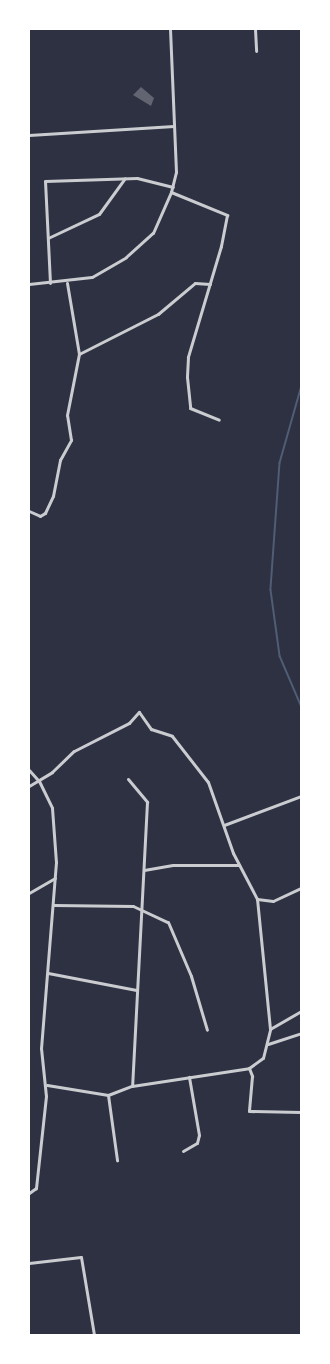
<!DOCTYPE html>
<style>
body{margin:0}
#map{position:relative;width:330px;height:1364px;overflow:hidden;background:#2d3142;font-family:Manrope,sans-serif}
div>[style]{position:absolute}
.stream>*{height:1.5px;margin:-0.75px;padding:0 0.75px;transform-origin:0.75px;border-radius:0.75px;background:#4f5d75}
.building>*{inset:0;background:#626471}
.minor>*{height:3px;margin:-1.5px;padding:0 1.5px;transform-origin:1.5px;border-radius:1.5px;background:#caccd0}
span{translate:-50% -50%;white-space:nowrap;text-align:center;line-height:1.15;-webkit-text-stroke:3px #fff;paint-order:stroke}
.frame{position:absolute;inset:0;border:30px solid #fff;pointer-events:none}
</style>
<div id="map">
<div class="stream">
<div style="left:301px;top:389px;width:77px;rotate:105.8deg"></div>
<div style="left:280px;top:463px;width:127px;rotate:94.1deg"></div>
<div style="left:271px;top:590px;width:67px;rotate:82.2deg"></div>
<div style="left:280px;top:656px;width:53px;rotate:66.8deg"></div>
</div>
<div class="building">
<div style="clip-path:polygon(141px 87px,154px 98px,151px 106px,133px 95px)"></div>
</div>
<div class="minor">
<div style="left:255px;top:29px;width:22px;rotate:87deg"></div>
<div style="left:29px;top:135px;width:145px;rotate:-3.6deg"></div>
<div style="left:171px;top:192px;width:61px;rotate:22.3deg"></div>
<div style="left:227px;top:215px;width:32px;rotate:101deg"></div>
<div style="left:221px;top:246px;width:116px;rotate:106.6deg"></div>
<div style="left:188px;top:357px;width:20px;rotate:93deg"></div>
<div style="left:187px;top:377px;width:31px;rotate:84deg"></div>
<div style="left:190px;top:408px;width:31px;rotate:22deg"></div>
<div style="left:48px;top:238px;width:56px;rotate:-25.2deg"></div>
<div style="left:99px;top:214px;width:44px;rotate:-54.2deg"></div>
<div style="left:50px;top:283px;width:102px;rotate:-92.8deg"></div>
<div style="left:45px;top:181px;width:92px;rotate:-1.9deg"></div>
<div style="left:137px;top:178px;width:37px;rotate:14deg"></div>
<div style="left:29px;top:284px;width:63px;rotate:-6.3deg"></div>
<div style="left:92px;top:277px;width:39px;rotate:-30deg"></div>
<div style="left:126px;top:257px;width:36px;rotate:-42deg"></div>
<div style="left:153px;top:233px;width:45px;rotate:-66.3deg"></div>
<div style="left:171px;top:192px;width:21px;rotate:-76deg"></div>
<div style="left:176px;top:172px;width:143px;rotate:-92.4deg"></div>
<div style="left:79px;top:354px;width:89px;rotate:-26.9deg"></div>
<div style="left:158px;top:314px;width:48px;rotate:-40deg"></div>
<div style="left:195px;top:283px;width:15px;rotate:4deg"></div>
<div style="left:29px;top:511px;width:12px;rotate:24deg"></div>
<div style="left:40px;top:516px;width:6px;rotate:-31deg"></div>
<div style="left:45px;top:513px;width:19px;rotate:-65deg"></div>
<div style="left:53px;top:496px;width:37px;rotate:-79deg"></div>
<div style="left:60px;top:460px;width:23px;rotate:-61deg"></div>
<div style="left:71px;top:440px;width:25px;rotate:-99deg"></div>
<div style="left:67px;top:415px;width:62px;rotate:-78.9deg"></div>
<div style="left:79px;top:354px;width:72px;rotate:-99.6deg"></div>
<div style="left:29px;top:770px;width:15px;rotate:48deg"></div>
<div style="left:39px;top:781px;width:30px;rotate:64deg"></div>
<div style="left:52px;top:808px;width:54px;rotate:85.8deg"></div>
<div style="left:56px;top:862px;width:187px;rotate:94.6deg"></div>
<div style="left:41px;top:1048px;width:48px;rotate:84.1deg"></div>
<div style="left:46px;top:1096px;width:93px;rotate:96.2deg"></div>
<div style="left:36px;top:1188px;width:9px;rotate:144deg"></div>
<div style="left:128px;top:779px;width:30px;rotate:50deg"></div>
<div style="left:147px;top:802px;width:284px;rotate:93deg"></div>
<div style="left:29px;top:786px;width:27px;rotate:-31deg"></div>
<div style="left:52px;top:772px;width:30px;rotate:-44deg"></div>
<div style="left:74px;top:751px;width:62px;rotate:-27deg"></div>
<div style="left:129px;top:723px;width:15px;rotate:-48deg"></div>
<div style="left:139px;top:712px;width:21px;rotate:55deg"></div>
<div style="left:151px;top:729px;width:22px;rotate:18deg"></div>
<div style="left:172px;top:736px;width:58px;rotate:52deg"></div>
<div style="left:208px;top:782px;width:75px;rotate:70.6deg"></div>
<div style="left:233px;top:853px;width:52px;rotate:62.4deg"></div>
<div style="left:257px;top:899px;width:16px;rotate:7deg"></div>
<div style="left:273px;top:901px;width:31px;rotate:-25deg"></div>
<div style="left:224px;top:825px;width:82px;rotate:-20.6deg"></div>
<div style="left:144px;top:870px;width:29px;rotate:-10deg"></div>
<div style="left:173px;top:865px;width:66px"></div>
<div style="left:29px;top:893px;width:30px;rotate:-30deg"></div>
<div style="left:54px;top:905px;width:79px;rotate:0.7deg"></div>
<div style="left:133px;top:906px;width:38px;rotate:25deg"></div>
<div style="left:168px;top:922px;width:59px;rotate:66.9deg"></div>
<div style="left:191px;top:976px;width:56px;rotate:73.5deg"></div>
<div style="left:48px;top:973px;width:90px;rotate:10.9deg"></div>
<div style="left:270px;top:1029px;width:36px;rotate:-30deg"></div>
<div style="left:268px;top:1044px;width:35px;rotate:-18deg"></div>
<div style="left:249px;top:1068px;width:9px;rotate:69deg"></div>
<div style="left:252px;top:1076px;width:35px;rotate:95deg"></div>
<div style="left:249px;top:1111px;width:52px;rotate:1.1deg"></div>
<div style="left:47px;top:1085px;width:62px;rotate:9.3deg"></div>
<div style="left:108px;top:1095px;width:26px;rotate:-21deg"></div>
<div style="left:132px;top:1086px;width:118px;rotate:-8.7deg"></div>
<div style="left:249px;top:1068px;width:17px;rotate:-36deg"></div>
<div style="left:263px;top:1058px;width:30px;rotate:-76deg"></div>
<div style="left:270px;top:1029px;width:131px;rotate:-95.7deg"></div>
<div style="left:108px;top:1095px;width:66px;rotate:82.1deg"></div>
<div style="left:183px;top:1151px;width:16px;rotate:-30deg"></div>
<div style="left:197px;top:1143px;width:8px;rotate:-76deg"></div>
<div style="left:199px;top:1135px;width:59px;rotate:-99.8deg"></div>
<div style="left:29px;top:1263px;width:52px;rotate:-6.6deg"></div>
<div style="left:81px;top:1257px;width:79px;rotate:80.5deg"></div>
</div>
<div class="frame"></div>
</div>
